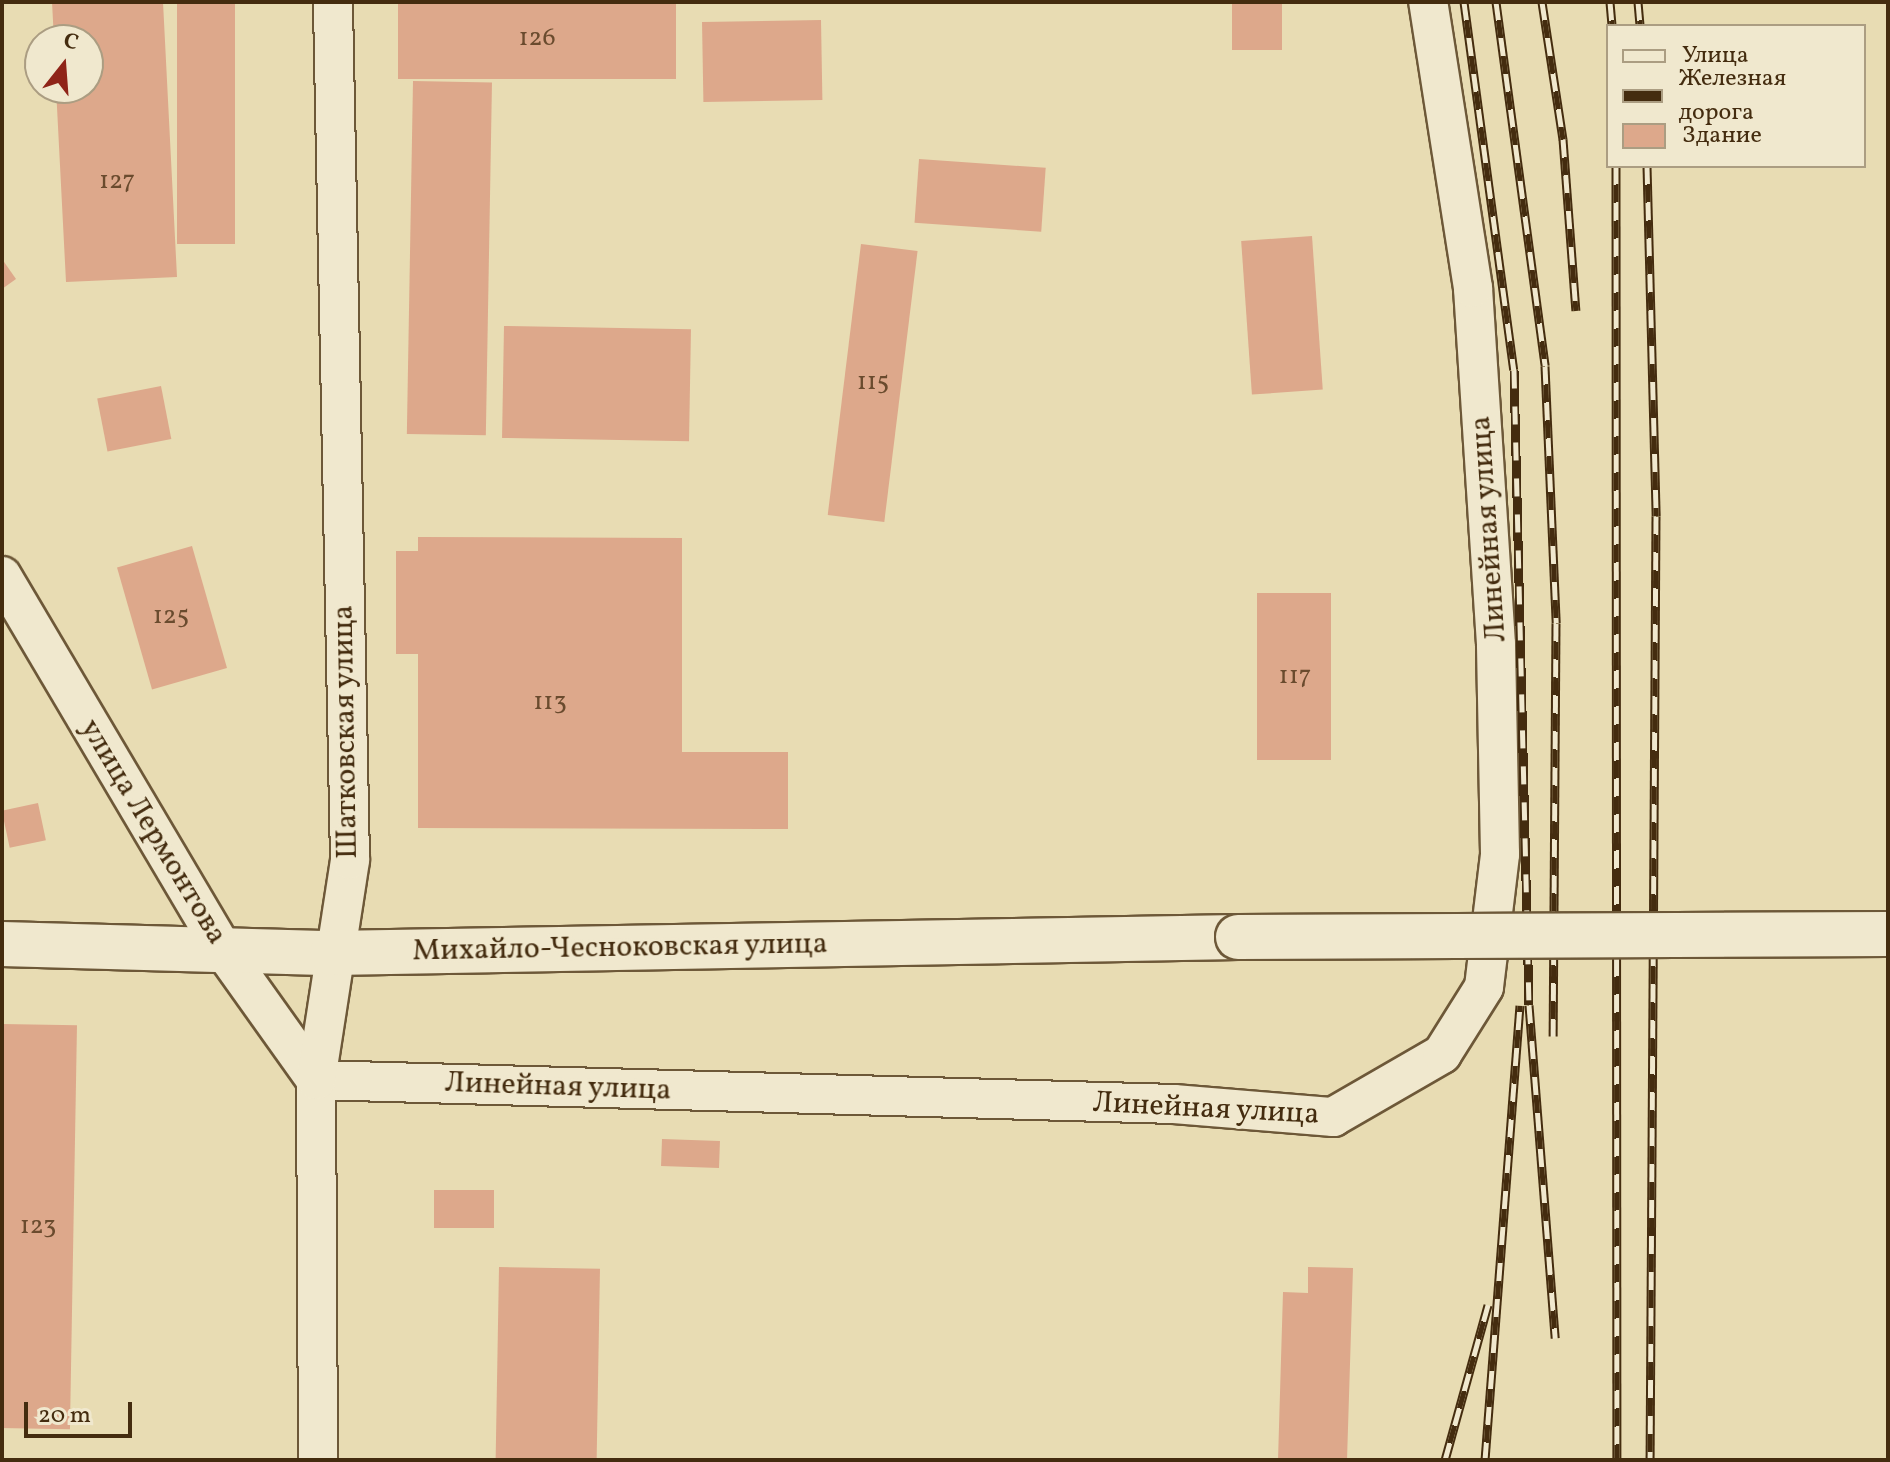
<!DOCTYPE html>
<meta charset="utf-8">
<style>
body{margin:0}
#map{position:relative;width:1890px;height:1462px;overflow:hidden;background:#e8dcb3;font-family:Vollkorn,serif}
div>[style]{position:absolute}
.building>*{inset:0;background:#dda88b;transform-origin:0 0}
.roads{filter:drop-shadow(2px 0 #6d5838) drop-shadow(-2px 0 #6d5838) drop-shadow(0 2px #6d5838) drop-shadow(0 -2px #6d5838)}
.minor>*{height:38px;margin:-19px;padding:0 19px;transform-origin:19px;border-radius:19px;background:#f0e8ce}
.tertiary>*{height:44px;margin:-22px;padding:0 22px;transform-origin:22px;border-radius:22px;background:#f0e8ce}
.rail>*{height:9px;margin-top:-4.5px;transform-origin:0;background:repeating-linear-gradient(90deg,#f0e8ce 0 18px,#442c0f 0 36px);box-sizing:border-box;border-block:2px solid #442c0f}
.bridges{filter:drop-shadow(2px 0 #6d5838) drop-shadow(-2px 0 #6d5838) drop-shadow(0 2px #6d5838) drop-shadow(0 -2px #6d5838)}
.tertiary-bridge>*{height:44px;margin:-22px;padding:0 22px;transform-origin:22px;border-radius:22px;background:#f0e8ce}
span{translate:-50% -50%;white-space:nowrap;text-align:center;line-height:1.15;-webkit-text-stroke:6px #f0e8ce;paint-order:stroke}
.number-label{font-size:26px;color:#6a4b2e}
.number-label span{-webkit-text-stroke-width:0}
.street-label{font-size:30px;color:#442c0f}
.frame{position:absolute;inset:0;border:4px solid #442c0f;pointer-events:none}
.legend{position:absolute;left:1606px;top:24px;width:260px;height:144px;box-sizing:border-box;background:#f0e8ce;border:2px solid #ab9d82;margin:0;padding:10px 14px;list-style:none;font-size:24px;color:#442c0f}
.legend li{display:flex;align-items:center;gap:16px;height:40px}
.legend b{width:40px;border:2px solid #ab9d82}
.north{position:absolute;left:24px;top:24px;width:80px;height:80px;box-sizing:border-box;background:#f0e8ce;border:2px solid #ab9d82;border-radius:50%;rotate:17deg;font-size:22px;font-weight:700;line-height:32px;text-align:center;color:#442c0f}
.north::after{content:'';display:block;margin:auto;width:28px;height:36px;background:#8f2418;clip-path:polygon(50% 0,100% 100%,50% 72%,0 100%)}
.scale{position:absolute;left:24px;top:1402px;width:108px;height:36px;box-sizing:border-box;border:4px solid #442c0f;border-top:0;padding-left:10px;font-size:24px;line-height:28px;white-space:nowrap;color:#442c0f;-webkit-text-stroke:6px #f0e8ce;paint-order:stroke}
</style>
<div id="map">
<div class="building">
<div style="clip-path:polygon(52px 2px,163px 2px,177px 277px,66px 282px,56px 88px,88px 88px,88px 40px,54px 40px)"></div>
<div style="left:177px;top:2px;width:58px;height:242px"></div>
<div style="left:398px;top:2px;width:278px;height:77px"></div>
<div style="left:1232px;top:2px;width:50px;height:48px"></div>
<div style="left:821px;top:20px;width:80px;height:119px;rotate:89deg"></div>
<div style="left:413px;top:81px;width:79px;height:353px;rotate:1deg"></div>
<div style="left:919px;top:159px;width:127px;height:64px;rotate:4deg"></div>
<div style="left:1312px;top:236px;width:154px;height:71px;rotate:86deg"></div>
<div style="left:861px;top:244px;width:57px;height:273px;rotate:7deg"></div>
<div style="clip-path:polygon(2px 259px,16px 279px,2px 289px)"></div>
<div style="left:504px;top:326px;width:187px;height:112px;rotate:1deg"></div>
<div style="left:161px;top:386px;width:54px;height:65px;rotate:79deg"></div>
<div style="clip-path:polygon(418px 537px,682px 538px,682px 752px,788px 752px,788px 829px,418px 828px,418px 654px,396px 654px,396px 551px,418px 551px)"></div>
<div style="left:192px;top:546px;width:127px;height:78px;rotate:74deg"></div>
<div style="left:1331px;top:593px;width:167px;height:74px;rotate:90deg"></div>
<div style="left:38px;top:803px;width:38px;height:37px;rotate:78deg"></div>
<div style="left:2px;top:1024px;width:75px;height:404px;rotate:1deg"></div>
<div style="left:662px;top:1139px;width:58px;height:27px;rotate:2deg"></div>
<div style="left:494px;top:1190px;width:38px;height:60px;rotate:90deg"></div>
<div style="left:499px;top:1267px;width:101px;height:193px;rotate:1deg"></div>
<div style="clip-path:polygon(1308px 1267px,1353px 1268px,1347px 1460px,1278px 1460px,1283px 1292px,1308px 1293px)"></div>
</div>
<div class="roads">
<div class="minor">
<div style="left:2px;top:576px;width:431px;rotate:59.4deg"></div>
<div style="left:221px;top:947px;width:163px;rotate:54.5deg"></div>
<div style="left:316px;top:1080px;width:858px;rotate:1.6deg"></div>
<div style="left:1174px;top:1104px;width:160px;rotate:4.7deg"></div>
<div style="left:1333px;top:1117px;width:126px;rotate:-30deg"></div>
<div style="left:1442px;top:1054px;width:79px;rotate:-57.9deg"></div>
<div style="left:1484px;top:987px;width:134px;rotate:-83.1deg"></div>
<div style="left:1500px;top:854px;width:210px;rotate:-91.1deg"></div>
<div style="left:1496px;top:644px;width:357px;rotate:-93.7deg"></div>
<div style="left:1473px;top:288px;width:290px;rotate:-98.9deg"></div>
<div style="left:318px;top:1460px;width:380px;rotate:-90.3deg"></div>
<div style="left:316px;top:1080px;width:223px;rotate:-81.2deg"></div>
<div style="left:350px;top:860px;width:858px;rotate:-91.14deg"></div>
</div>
<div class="tertiary">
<div style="left:2px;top:944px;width:330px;rotate:1.6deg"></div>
<div style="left:332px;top:953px;width:906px;rotate:-1.01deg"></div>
</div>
</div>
<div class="rail">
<div style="left:1464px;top:2px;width:371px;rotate:82.3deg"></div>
<div style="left:1514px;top:370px;width:635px;rotate:88.65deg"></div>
<div style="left:1529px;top:1005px;width:334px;rotate:85.5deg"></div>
<div style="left:1496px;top:2px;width:367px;rotate:82.3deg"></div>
<div style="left:1545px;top:366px;width:257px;rotate:87.5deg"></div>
<div style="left:1556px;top:623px;width:413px;rotate:90.4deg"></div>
<div style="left:1542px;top:2px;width:139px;rotate:81.3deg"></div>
<div style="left:1563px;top:139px;width:172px;rotate:85.7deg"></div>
<div style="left:1610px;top:2px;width:24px;rotate:85deg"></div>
<div style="left:1638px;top:2px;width:24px;rotate:85deg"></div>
<div style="left:1616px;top:166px;width:1294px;rotate:89.96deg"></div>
<div style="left:1647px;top:166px;width:350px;rotate:88.5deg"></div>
<div style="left:1656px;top:516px;width:944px;rotate:90.36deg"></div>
<div style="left:1445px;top:1460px;width:161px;rotate:-74.5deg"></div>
<div style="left:1485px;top:1460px;width:456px;rotate:-85.6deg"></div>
</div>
<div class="bridges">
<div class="tertiary-bridge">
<div style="left:1238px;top:937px;width:650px;rotate:-0.26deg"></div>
</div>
</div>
<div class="number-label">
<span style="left:537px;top:39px">126</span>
<span style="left:117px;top:182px">127</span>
<span style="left:873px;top:383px">115</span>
<span style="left:171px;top:617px">125</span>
<span style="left:1295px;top:677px">117</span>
<span style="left:550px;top:703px">113</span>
<span style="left:38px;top:1227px">123</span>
</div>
<div class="street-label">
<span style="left:1489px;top:529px;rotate:-94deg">Линейная улица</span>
<span style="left:346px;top:732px;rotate:-91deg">Шатковская улица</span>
<span style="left:153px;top:832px;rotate:59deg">улица Лермонтова</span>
<span style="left:620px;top:948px;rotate:-1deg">Михайло-Чесноковская улица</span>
<span style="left:558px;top:1087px;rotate:2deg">Линейная улица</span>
<span style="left:1206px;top:1109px;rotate:3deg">Линейная улица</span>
</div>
<div class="frame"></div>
<ul class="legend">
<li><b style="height:10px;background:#f0e8ce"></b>Улица</li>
<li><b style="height:10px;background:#442c0f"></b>Железная дорога</li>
<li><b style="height:22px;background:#dda88b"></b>Здание</li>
</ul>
<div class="north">С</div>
<div class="scale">20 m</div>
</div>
